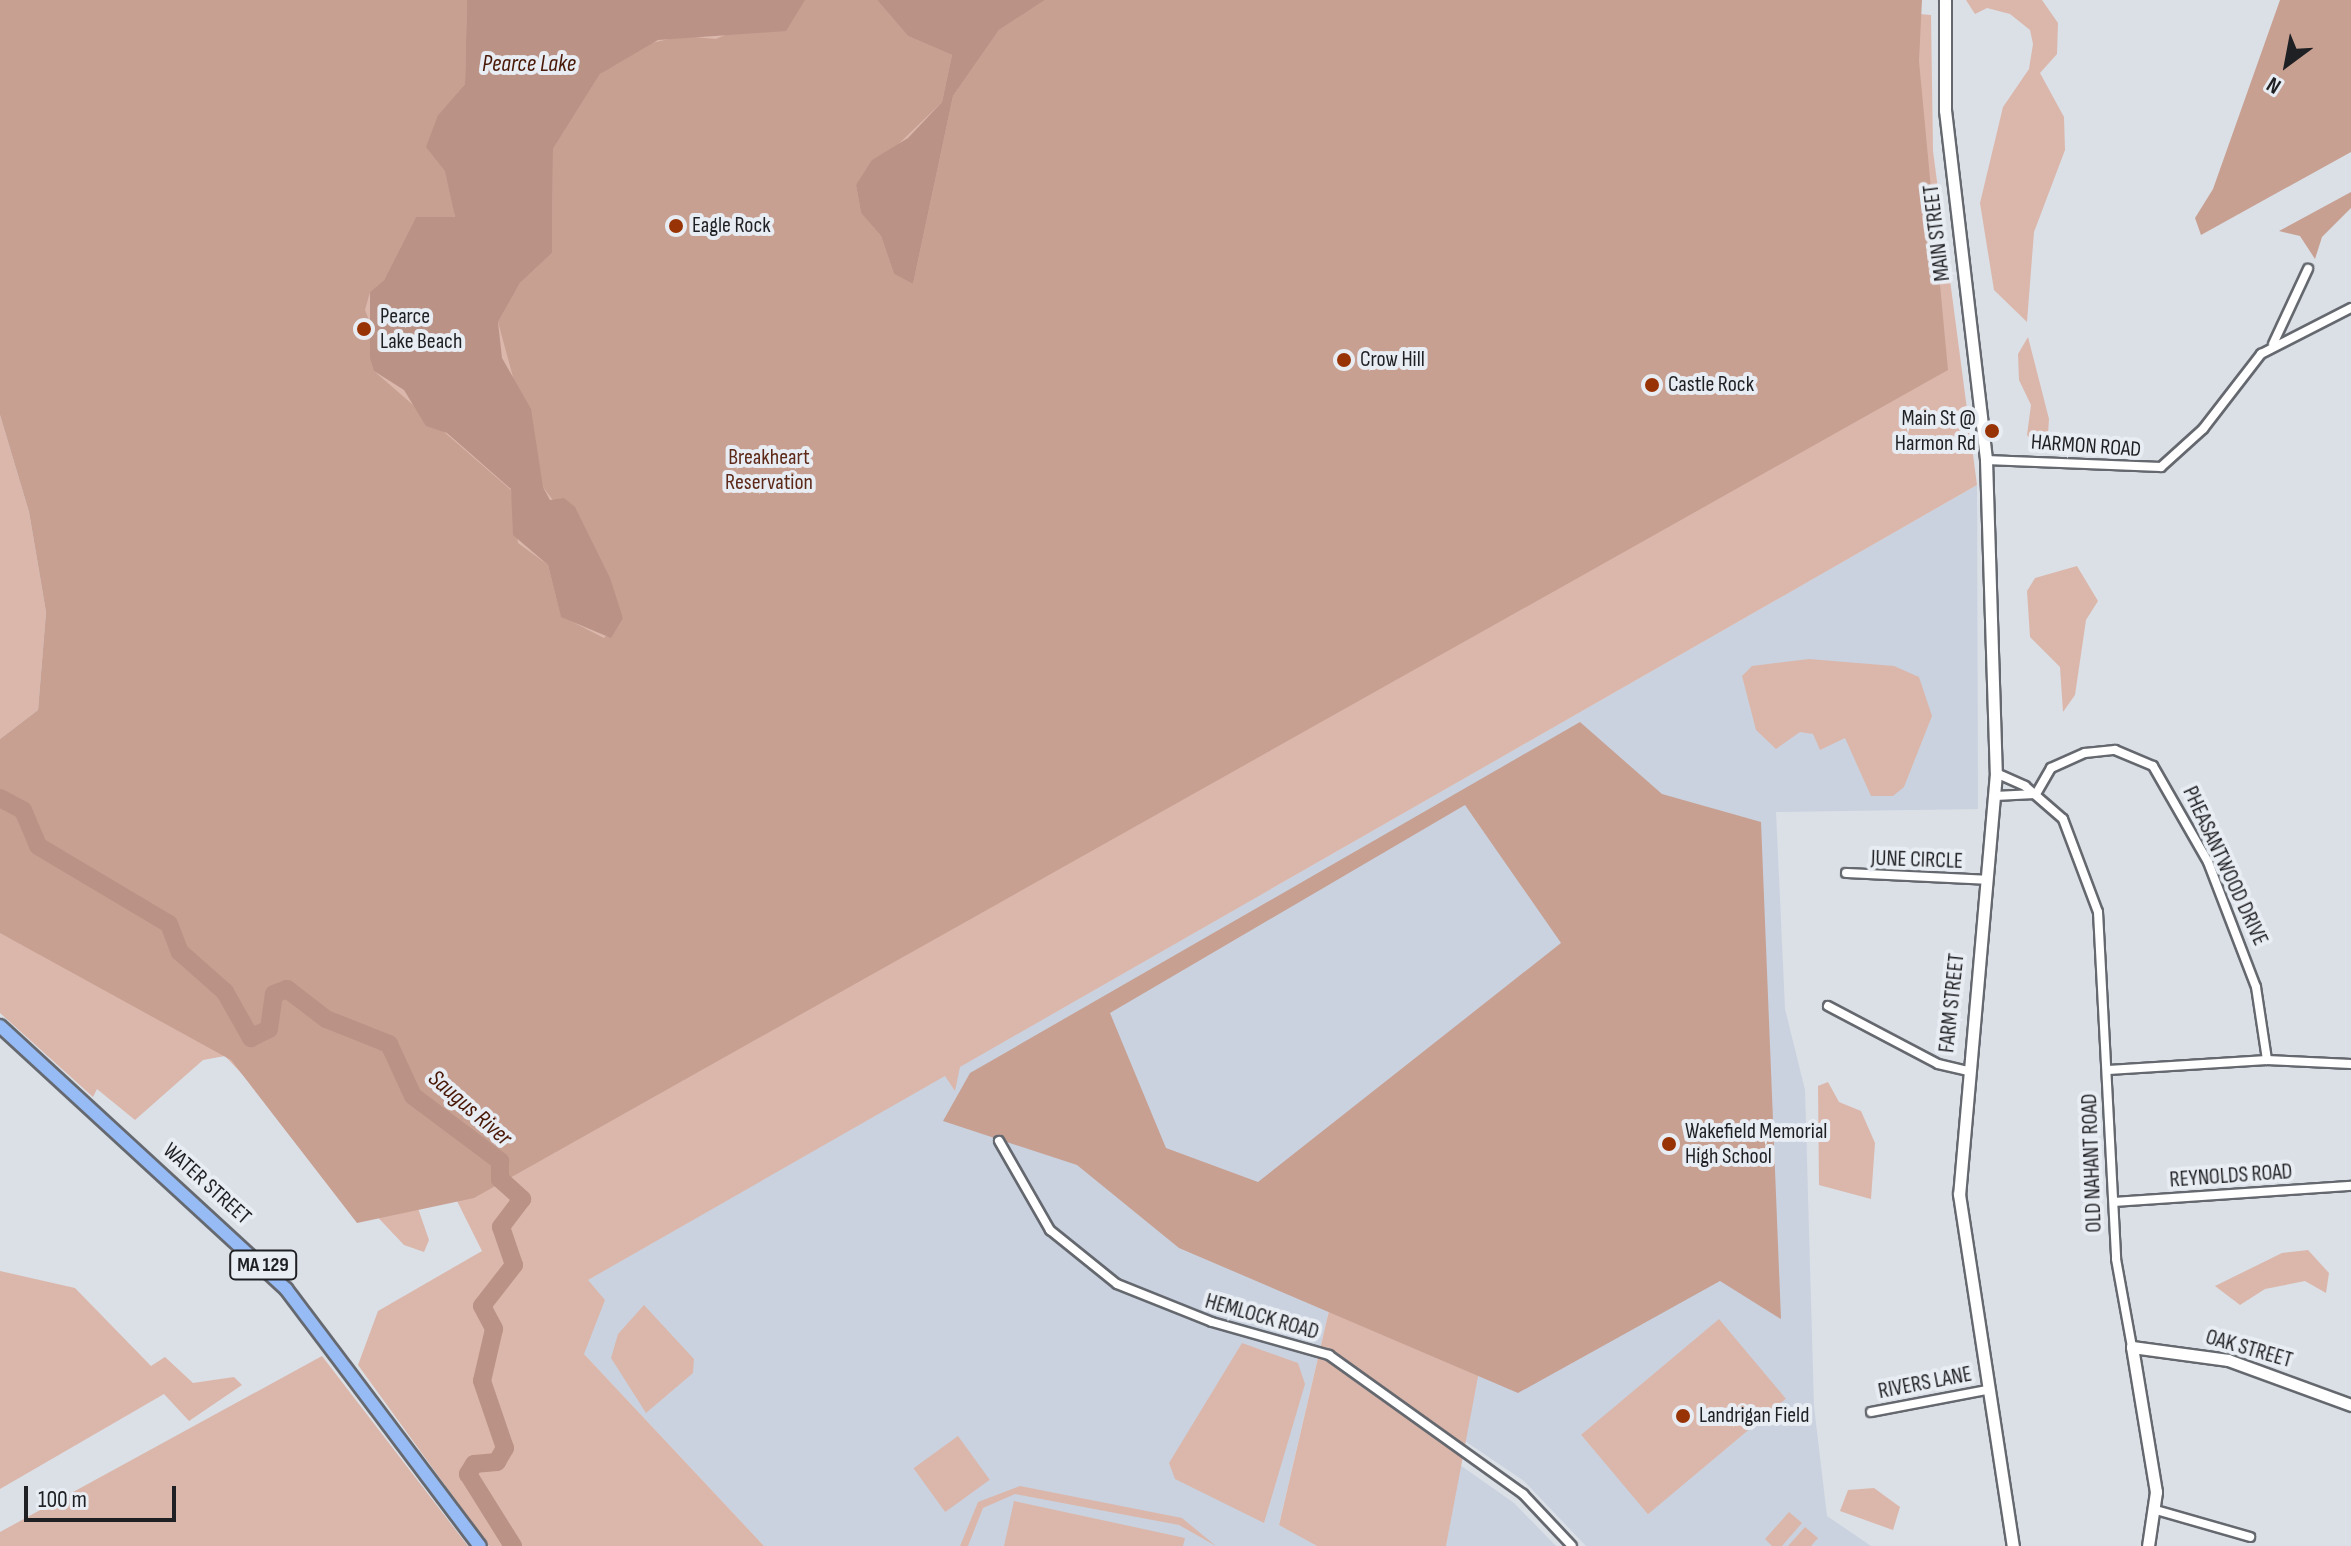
<!DOCTYPE html>
<style>
body{margin:0}
#map{position:relative;width:2351px;height:1546px;overflow:hidden;background:#dbdfe6;font-family:"Sofia Sans Condensed",sans-serif}
div>[style]{position:absolute}
.built>*{inset:0;background:#cad2df}
.green>*{inset:0;background:#dbb7ab;transform-origin:0 0}
.forest>*{inset:0;background:#c7a092}
.water>*{inset:0;background:#ba9386}
.river>*{height:18px;margin:-9px;padding:0 9px;transform-origin:9px;border-radius:9px;background:#ba9386}
.roads{filter:drop-shadow(2px 0 #65696f) drop-shadow(-2px 0 #65696f) drop-shadow(0 2px #65696f) drop-shadow(0 -2px #65696f)}
.street>*{height:8px;margin:-4px;padding:0 4px;transform-origin:4px;border-radius:4px;background:#fff}
.secondary>*{height:11px;margin:-5.5px;padding:0 5.5px;transform-origin:5.5px;border-radius:5.5px;background:#fff}
.primary>*{height:12px;margin:-6px;padding:0 6px;transform-origin:6px;border-radius:6px;background:#97bbf5}
.dots>*{width:22px;height:22px;translate:-50% -50%;box-sizing:border-box;border:4px solid #e8ecf3;border-radius:50%}
span{translate:-50% -50%;white-space:nowrap;text-align:center;line-height:1.15;-webkit-text-stroke:8px #e8ecf3;paint-order:stroke}
.shield-label span{padding:2px 6px;background:#e8ecf3;border:2px solid;border-radius:6px;-webkit-text-stroke-width:0}
.shield-label{font-size:20px;color:#1f2023;font-weight:700}
.poi-label{font-size:22px;color:#1f2023}
.left{translate:0 -50%;text-align:left}
.right{translate:-100% -50%;text-align:right}
.street-label{font-size:22px;color:#1f2023}
.park-label{font-size:22px;color:#5d2918}
.water-label{font-size:24px;color:#491806;font-style:italic}
.north{position:absolute;left:2247px;top:24px;width:80px;height:80px;-webkit-text-stroke:6px #e8ecf3;paint-order:stroke;rotate:212deg;font-size:22px;font-weight:700;line-height:32px;text-align:center;color:#1f2023}
.north::after{content:'';display:block;margin:auto;width:28px;height:36px;background:#1f2023;clip-path:polygon(50% 0,100% 100%,50% 72%,0 100%)}
.scale{position:absolute;left:24px;top:1486px;width:152px;height:36px;box-sizing:border-box;border:4px solid #1f2023;border-top:0;padding-left:10px;font-size:24px;line-height:28px;white-space:nowrap;color:#1f2023;-webkit-text-stroke:6px #e8ecf3;paint-order:stroke}
</style>
<div id="map">
<div class="built">
<div style="clip-path:polygon(1977px 485px,1978px 809px,1776px 812px,1785px 1009px,1805px 1090px,1814px 1407px,1827px 1516px,1871px 1546px,1586px 1546px,1524px 1481px,1465px 1441px,1488px 1324px,1380px 1092px,1279px 1524px,1317px 1546px,764px 1546px,540px 1307px)"></div>
<div style="clip-path:polygon(1460px 1465px,1514px 1503px,1556px 1546px,1446px 1546px)"></div>
</div>
<div class="green">
<div style="clip-path:polygon(0 0,1754px 0,1931px 15px,1933px 151px,1977px 485px,960px 1067px,955px 1091px,945px 1076px,588px 1280px,605px 1300px,584px 1354px,764px 1546px,489px 1546px,358px 1365px,378px 1311px,482px 1251px,456px 1199px,410px 1185px,429px 1240px,424px 1252px,404px 1245px,225px 1056px,203px 1060px,135px 1120px,97px 1089px,93px 1097px,0 1013px,0 875px,61px 739px)"></div>
<div style="clip-path:polygon(1966px 0,2042px 0,2058px 23px,2057px 54px,2040px 73px,2064px 117px,2065px 150px,2034px 232px,2027px 322px,1994px 290px,1980px 203px,2003px 107px,2029px 69px,2033px 44px,2030px 30px,2010px 14px,1987px 8px,1975px 14px)"></div>
<div style="clip-path:polygon(2028px 337px,2049px 419px,2048px 434px,2034px 443px,2027px 435px,2031px 405px,2019px 380px,2018px 354px)"></div>
<div style="clip-path:polygon(0 415px,29px 512px,46px 612px,38px 710px,0 739px)"></div>
<div style="clip-path:polygon(2077px 566px,2098px 601px,2086px 620px,2075px 695px,2063px 712px,2060px 667px,2030px 637px,2027px 591px,2035px 578px)"></div>
<div style="clip-path:polygon(1809px 659px,1894px 666px,1919px 677px,1932px 716px,1904px 787px,1893px 796px,1871px 796px,1845px 738px,1820px 750px,1813px 734px,1800px 732px,1776px 749px,1756px 730px,1742px 676px,1752px 666px)"></div>
<div style="clip-path:polygon(1828px 1082px,1839px 1102px,1861px 1111px,1875px 1143px,1871px 1199px,1819px 1185px,1818px 1086px)"></div>
<div style="clip-path:polygon(1380px 1092px,1488px 1324px,1446px 1546px,1317px 1546px,1279px 1525px)"></div>
<div style="clip-path:polygon(2308px 1250px,2329px 1273px,2326px 1293px,2305px 1281px,2265px 1289px,2240px 1305px,2215px 1286px,2282px 1253px)"></div>
<div style="clip-path:polygon(0 1271px,75px 1288px,151px 1366px,165px 1357px,193px 1383px,234px 1377px,242px 1385px,189px 1421px,164px 1394px,0 1489px)"></div>
<div style="clip-path:polygon(644px 1305px,694px 1359px,693px 1373px,646px 1413px,611px 1358px,618px 1334px)"></div>
<div style="left:1719px;top:1319px;width:104px;height:180px;rotate:50deg"></div>
<div style="clip-path:polygon(1242px 1343px,1298px 1363px,1305px 1384px,1264px 1523px,1175px 1479px,1169px 1463px)"></div>
<div style="clip-path:polygon(322px 1356px,468px 1546px,0 1546px,0 1532px)"></div>
<div style="left:958px;top:1436px;width:54px;height:55px;rotate:54deg"></div>
<div style="clip-path:polygon(1020px 1486px,1182px 1518px,1216px 1546px,1179px 1525px,1015px 1494px,983px 1508px,968px 1546px,960px 1546px,978px 1502px)"></div>
<div style="clip-path:polygon(1874px 1488px,1900px 1507px,1893px 1530px,1840px 1511px,1848px 1490px)"></div>
<div style="clip-path:polygon(1014px 1501px,1185px 1538px,1183px 1546px,1004px 1546px)"></div>
<div style="clip-path:polygon(1789px 1512px,1802px 1523px,1782px 1546px,1772px 1546px,1765px 1539px)"></div>
<div style="clip-path:polygon(1805px 1527px,1818px 1538px,1811px 1546px,1788px 1546px)"></div>
</div>
<div class="forest">
<div style="clip-path:polygon(0 0,467px 0,465px 84px,438px 115px,455px 218px,416px 217px,384px 280px,370px 292px,365px 310px,376px 339px,374px 371px,511px 490px,518px 543px,548px 565px,561px 616px,604px 638px,623px 618px,604px 568px,543px 487px,498px 322px,520px 283px,552px 253px,553px 149px,600px 74px,639px 46px,682px 36px,716px 39px,805px 0,877px 0,908px 36px,952px 55px,942px 102px,856px 185px,861px 213px,881px 236px,894px 274px,913px 284px,953px 96px,999px 30px,1045px 0,1922px 0,1919px 61px,1948px 370px,474px 1198px,357px 1223px,231px 1060px,0 933px,0 739px,38px 710px,46px 612px,29px 512px,0 415px)"></div>
<div style="clip-path:polygon(2280px 0,2351px 0,2351px 152px,2201px 235px,2195px 218px,2213px 189px)"></div>
<div style="clip-path:polygon(2351px 192px,2351px 208px,2322px 237px,2315px 259px,2300px 236px,2279px 231px)"></div>
<div style="clip-path:polygon(evenodd,1580px 722px,1662px 794px,1761px 822px,1781px 1319px,1720px 1281px,1518px 1393px,1179px 1248px,1077px 1165px,943px 1121px,970px 1073px,1580px 722px,1465px 805px,1561px 943px,1258px 1182px,1166px 1148px,1110px 1013px,1465px 805px)"></div>
</div>
<div class="water">
<div style="clip-path:polygon(467px 0,805px 0,786px 31px,658px 40px,600px 74px,553px 149px,552px 253px,520px 283px,498px 322px,502px 358px,531px 409px,543px 487px,550px 500px,564px 498px,575px 507px,610px 578px,623px 618px,611px 638px,561px 617px,548px 565px,513px 535px,511px 489px,447px 433px,426px 426px,404px 390px,374px 371px,370px 358px,370px 292px,384px 280px,416px 217px,455px 217px,445px 171px,426px 147px,438px 115px,465px 84px)"></div>
<div style="clip-path:polygon(877px 0,1045px 0,999px 30px,953px 96px,913px 284px,894px 274px,881px 236px,861px 213px,856px 185px,872px 160px,908px 138px,942px 102px,952px 55px,908px 36px)"></div>
</div>
<div class="river">
<div style="left:0;top:798px;width:26px;rotate:28deg"></div>
<div style="left:23px;top:810px;width:39px;rotate:67deg"></div>
<div style="left:38px;top:846px;width:152px;rotate:30.8deg"></div>
<div style="left:169px;top:924px;width:30px;rotate:69deg"></div>
<div style="left:180px;top:952px;width:60px;rotate:41.6deg"></div>
<div style="left:225px;top:992px;width:53px;rotate:60.5deg"></div>
<div style="left:251px;top:1038px;width:20px;rotate:-27deg"></div>
<div style="left:269px;top:1029px;width:35px;rotate:-82deg"></div>
<div style="left:274px;top:994px;width:14px;rotate:-21deg"></div>
<div style="left:287px;top:989px;width:49px;rotate:37.6deg"></div>
<div style="left:326px;top:1019px;width:68px;rotate:21.6deg"></div>
<div style="left:389px;top:1044px;width:57px;rotate:65.2deg"></div>
<div style="left:413px;top:1096px;width:109px;rotate:36.8deg"></div>
<div style="left:500px;top:1161px;width:18px;rotate:90deg"></div>
<div style="left:500px;top:1179px;width:30px;rotate:42deg"></div>
<div style="left:522px;top:1199px;width:35px;rotate:127deg"></div>
<div style="left:501px;top:1227px;width:40px;rotate:71.1deg"></div>
<div style="left:514px;top:1265px;width:52px;rotate:128deg"></div>
<div style="left:482px;top:1306px;width:26px;rotate:62deg"></div>
<div style="left:494px;top:1329px;width:53px;rotate:103deg"></div>
<div style="left:482px;top:1381px;width:71px;rotate:71.1deg"></div>
<div style="left:505px;top:1448px;width:16px;rotate:120deg"></div>
<div style="left:497px;top:1462px;width:23px;rotate:175deg"></div>
<div style="left:474px;top:1464px;width:12px;rotate:121deg"></div>
<div style="left:468px;top:1474px;width:85px;rotate:58deg"></div>
</div>
<div class="roads">
<div class="street">
<div style="left:2273px;top:344px;width:83px;rotate:-65deg"></div>
<div style="left:1986px;top:460px;width:175px;rotate:2.3deg"></div>
<div style="left:2161px;top:467px;width:57px;rotate:-42.1deg"></div>
<div style="left:2203px;top:429px;width:95px;rotate:-52.3deg"></div>
<div style="left:2261px;top:354px;width:101px;rotate:-27.1deg"></div>
<div style="left:1996px;top:773px;width:32px;rotate:24deg"></div>
<div style="left:2025px;top:786px;width:50px;rotate:41deg"></div>
<div style="left:2063px;top:819px;width:99px;rotate:69.4deg"></div>
<div style="left:2098px;top:912px;width:347px;rotate:87deg"></div>
<div style="left:2116px;top:1259px;width:89px;rotate:79.7deg"></div>
<div style="left:2036px;top:794px;width:30px;rotate:-60deg"></div>
<div style="left:2051px;top:768px;width:37px;rotate:-24deg"></div>
<div style="left:2085px;top:753px;width:30px;rotate:-6deg"></div>
<div style="left:2115px;top:750px;width:41px;rotate:22.8deg"></div>
<div style="left:2153px;top:766px;width:111px;rotate:60.2deg"></div>
<div style="left:2208px;top:862px;width:134px;rotate:69deg"></div>
<div style="left:2256px;top:987px;width:74px;rotate:81.4deg"></div>
<div style="left:2267px;top:1060px;width:159px;rotate:176.4deg"></div>
<div style="left:1995px;top:796px;width:40px;rotate:-2.9deg"></div>
<div style="left:1846px;top:873px;width:141px;rotate:2.8deg"></div>
<div style="left:1828px;top:1006px;width:124px;rotate:27.8deg"></div>
<div style="left:1938px;top:1064px;width:28px;rotate:13deg"></div>
<div style="left:2267px;top:1060px;width:84px;rotate:2.7deg"></div>
<div style="left:999px;top:1141px;width:103px;rotate:60.2deg"></div>
<div style="left:1050px;top:1230px;width:86px;rotate:38.9deg"></div>
<div style="left:1117px;top:1284px;width:102px;rotate:21.8deg"></div>
<div style="left:1212px;top:1322px;width:122px;rotate:15.8deg"></div>
<div style="left:1329px;top:1355px;width:239px;rotate:35.6deg"></div>
<div style="left:1523px;top:1494px;width:71px;rotate:46.7deg"></div>
<div style="left:2114px;top:1202px;width:238px;rotate:-3.9deg"></div>
<div style="left:1871px;top:1412px;width:117px;rotate:-10.8deg"></div>
<div style="left:2156px;top:1510px;width:98px;rotate:16deg"></div>
</div>
<div class="secondary">
<div style="left:1945px;top:0;width:110px;rotate:90deg"></div>
<div style="left:1945px;top:110px;width:352px;rotate:83.3deg"></div>
<div style="left:1986px;top:460px;width:313px;rotate:88.2deg"></div>
<div style="left:1996px;top:773px;width:423px;rotate:95deg"></div>
<div style="left:1959px;top:1194px;width:356px;rotate:81.3deg"></div>
<div style="left:2148px;top:1546px;width:55px;rotate:-81.6deg"></div>
<div style="left:2156px;top:1492px;width:147px;rotate:-99.4deg"></div>
<div style="left:2132px;top:1347px;width:97px;rotate:7.7deg"></div>
<div style="left:2228px;top:1360px;width:131px;rotate:20.1deg"></div>
</div>
<div class="primary">
<div style="left:0;top:1026px;width:389px;rotate:42.6deg"></div>
<div style="left:286px;top:1289px;width:322px;rotate:53deg"></div>
</div>
</div>
<div class="dots">
<div style="left:676px;top:226px;background:#983306"></div>
<div style="left:364px;top:329px;background:#983306"></div>
<div style="left:1344px;top:360px;background:#983306"></div>
<div style="left:1652px;top:385px;background:#983306"></div>
<div style="left:1992px;top:431px;background:#983306"></div>
<div style="left:1669px;top:1144px;background:#983306"></div>
<div style="left:1683px;top:1416px;background:#983306"></div>
</div>
<div class="shield-label">
<span style="left:263px;top:1265px">MA 129</span>
</div>
<div class="poi-label">
<span class="left" style="left:692px;top:226px">Eagle Rock</span>
<span class="left" style="left:380px;top:329px">Pearce<br>Lake Beach</span>
<span class="left" style="left:1360px;top:360px">Crow Hill</span>
<span class="left" style="left:1668px;top:385px">Castle Rock</span>
<span class="right" style="left:1976px;top:431px">Main St @<br>Harmon Rd</span>
<span class="left" style="left:1685px;top:1144px">Wakefield Memorial<br>High School</span>
<span class="left" style="left:1699px;top:1416px">Landrigan Field</span>
</div>
<div class="street-label">
<span style="left:1937px;top:233px;rotate:-97deg">MAIN STREET</span>
<span style="left:2086px;top:446px;rotate:4deg">HARMON ROAD</span>
<span style="left:1917px;top:860px;rotate:2deg">JUNE CIRCLE</span>
<span style="left:2225px;top:866px;rotate:65deg">PHEASANTWOOD DRIVE</span>
<span style="left:1952px;top:1003px;rotate:-84deg">FARM STREET</span>
<span style="left:2092px;top:1163px;rotate:-92deg">OLD NAHANT ROAD</span>
<span style="left:2231px;top:1176px;rotate:-4deg">REYNOLDS ROAD</span>
<span style="left:207px;top:1184px;rotate:42deg">WATER STREET</span>
<span style="left:1262px;top:1317px;rotate:16deg">HEMLOCK ROAD</span>
<span style="left:2249px;top:1349px;rotate:16deg">OAK STREET</span>
<span style="left:1925px;top:1383px;rotate:-11deg">RIVERS LANE</span>
</div>
<div class="park-label">
<span style="left:769px;top:470px">Breakheart<br>Reservation</span>
</div>
<div class="water-label">
<span style="left:529px;top:64px">Pearce Lake</span>
<span style="left:470px;top:1108px;rotate:41deg">Saugus River</span>
</div>
<div class="north">N</div>
<div class="scale">100 m</div>
</div>
